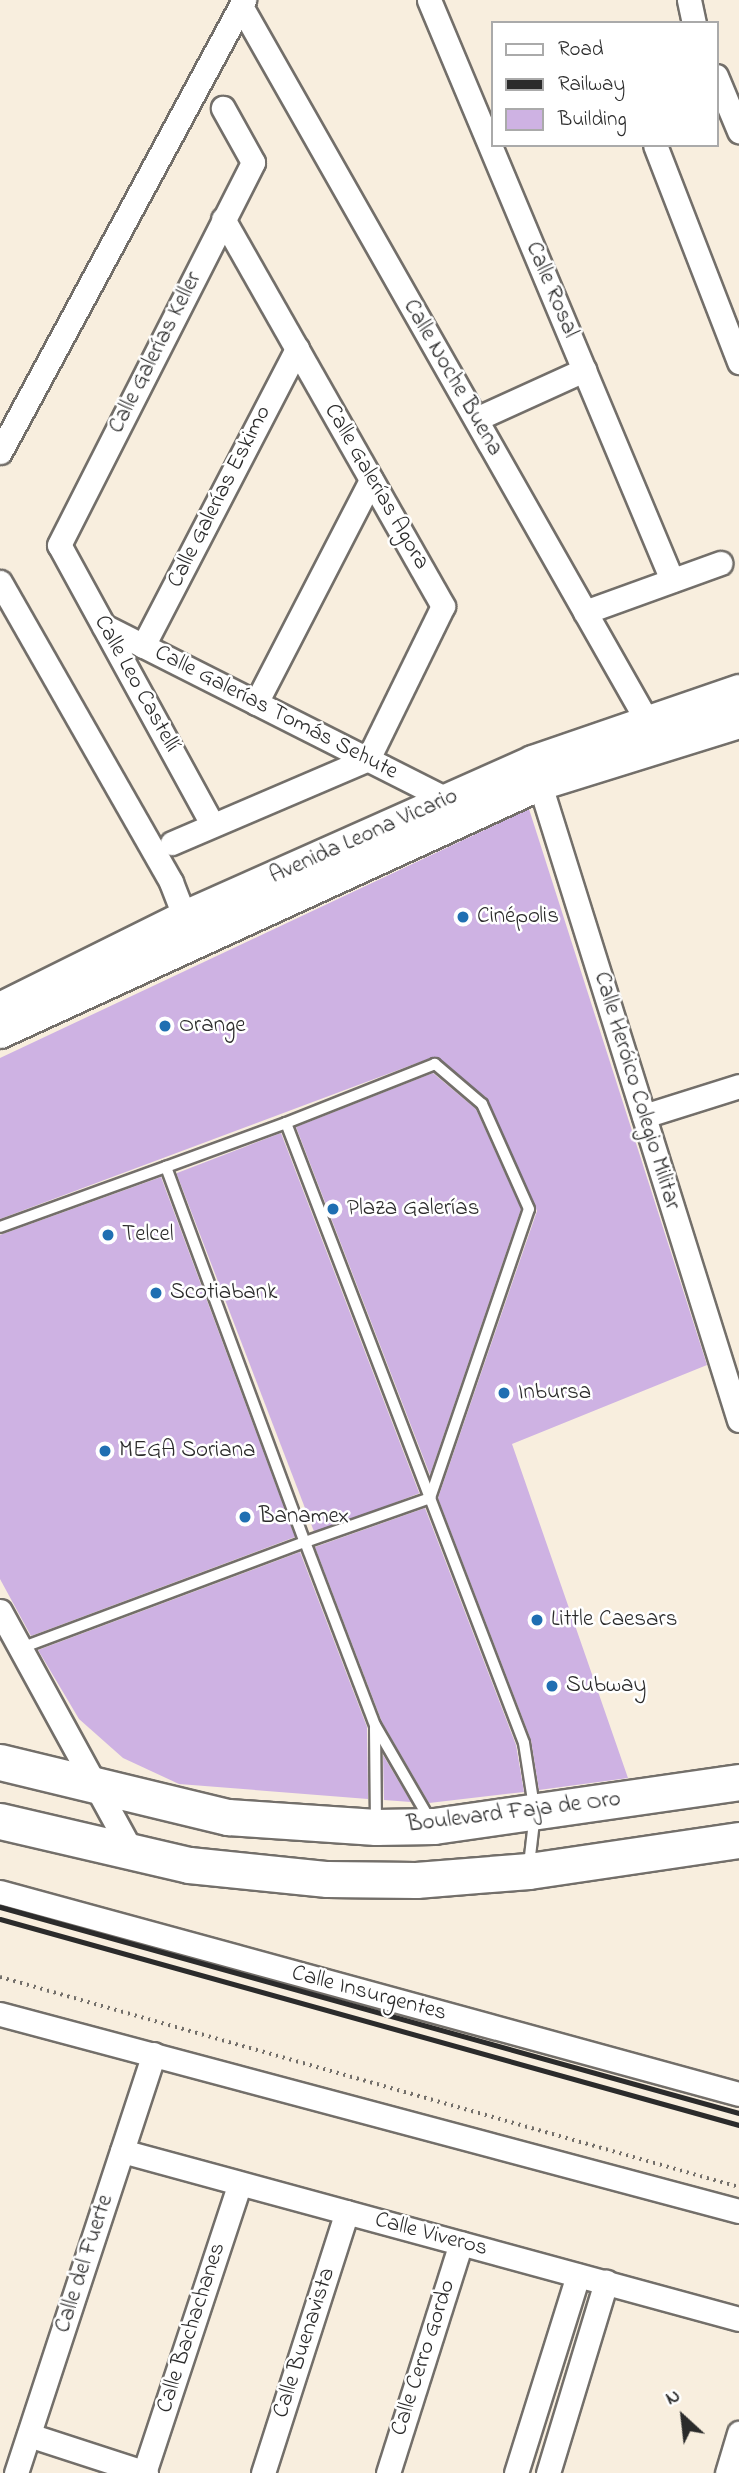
<!DOCTYPE html>
<meta charset="utf-8">
<style>
body{margin:0}
#map{position:relative;width:739px;height:2473px;overflow:hidden;background:#f8eede;font-family:"Indie Flower",sans-serif}
div>[style]{position:absolute}
.building>*{inset:0;background:#ceb2e3;transform-origin:0 0}
.path>*{height:3.5px;margin-top:-1.75px;transform-origin:0;background:repeating-linear-gradient(90deg,#736f6a 0 2px,transparent 0 7px)}
.roads{filter:drop-shadow(2px 0 #736f6a) drop-shadow(-2px 0 #736f6a) drop-shadow(0 2px #736f6a) drop-shadow(0 -2px #736f6a)}
.lane>*{height:10px;margin:-5px;padding:0 5px;transform-origin:5px;border-radius:5px;background:#fff}
.street>*{height:23px;margin:-11.5px;padding:0 11.5px;transform-origin:11.5px;border-radius:11.5px;background:#fff}
.secondary>*{height:32px;margin:-16px;padding:0 16px;transform-origin:16px;border-radius:16px;background:#fff}
.primary>*{height:35px;margin:-17.5px;padding:0 17.5px;transform-origin:17.5px;border-radius:17.5px;background:#fff}
.rail>*{height:5px;margin:-2.5px;padding:0 2.5px;transform-origin:2.5px;border-radius:2.5px;background:#2b2b2b}
.dots>*{width:19px;height:19px;translate:-50% -50%;box-sizing:border-box;border:4px solid #fff;border-radius:50%}
span{translate:-50% -50%;white-space:nowrap;text-align:center;line-height:1.15;-webkit-text-stroke:5px #fff;paint-order:stroke}
.street-label{font-size:23px;color:#2b2b2b}
.poi-label{font-size:23px;color:#2b2b2b}
.left{translate:0 -50%;text-align:left}
.legend{position:absolute;left:491px;top:21px;width:228px;height:126px;box-sizing:border-box;background:#fff;border:2px solid #aaa;margin:0;padding:9px 12px;list-style:none;font-size:21px;color:#2b2b2b}
.legend li{display:flex;align-items:center;gap:14px;height:35px}
.legend b{width:35px;border:2px solid #aaa}
.north{position:absolute;left:648px;top:2382px;width:70px;height:70px;-webkit-text-stroke:5px #fff;paint-order:stroke;rotate:333deg;font-size:19px;font-weight:700;line-height:28px;text-align:center;color:#2b2b2b}
.north::after{content:'';display:block;margin:auto;width:24px;height:32px;background:#2b2b2b;clip-path:polygon(50% 0,100% 100%,50% 72%,0 100%)}
</style>
<div id="map">
<div class="building">
<div style="clip-path:polygon(529px 809px,707px 1365px,512px 1444px,628px 1778px,539px 1790px,531px 1740px,438px 1498px,537px 1211px,487px 1098px,433px 1057px,0 1219px,0 1058px)"></div>
<div style="clip-path:polygon(433px 1073px,476px 1109px,521px 1209px,430px 1475px,296px 1127px)"></div>
<div style="left:281px;top:1133px;width:386px;height:112px;rotate:69deg"></div>
<div style="clip-path:polygon(161px 1177px,295px 1537px,31px 1636px,0 1579px,0 1235px)"></div>
<div style="clip-path:polygon(425px 1508px,516px 1745px,524px 1792px,429px 1803px,382px 1722px,315px 1547px)"></div>
<div style="clip-path:polygon(300px 1552px,367px 1727px,368px 1799px,179px 1784px,123px 1758px,79px 1719px,38px 1650px)"></div>
<div style="clip-path:polygon(383px 1755px,411px 1802px,384px 1800px)"></div>
</div>
<div class="path">
<div style="left:0;top:1977px;width:768px;rotate:15.86deg"></div>
</div>
<div class="roads">
<div class="lane">
<div style="left:286px;top:1123px;width:128px;rotate:159.9deg"></div>
<div style="left:166px;top:1167px;width:400px;rotate:69.7deg"></div>
<div style="left:305px;top:1542px;width:133px;rotate:-19.4deg"></div>
<div style="left:430px;top:1498px;width:305px;rotate:-71.1deg"></div>
<div style="left:529px;top:1209px;width:115px;rotate:-114.1deg"></div>
<div style="left:482px;top:1104px;width:62px;rotate:-139.6deg"></div>
<div style="left:435px;top:1064px;width:160px;rotate:158.4deg"></div>
<div style="left:286px;top:1123px;width:402px;rotate:69deg"></div>
<div style="left:430px;top:1498px;width:262px;rotate:69deg"></div>
<div style="left:524px;top:1743px;width:71px;rotate:81.1deg"></div>
<div style="left:535px;top:1813px;width:52px;rotate:96.6deg"></div>
<div style="left:0;top:1227px;width:177px;rotate:-19.9deg"></div>
<div style="left:21px;top:1648px;width:303px;rotate:-20.5deg"></div>
<div style="left:305px;top:1542px;width:196px;rotate:69.1deg"></div>
<div style="left:375px;top:1725px;width:110px;rotate:59.9deg"></div>
<div style="left:375px;top:1728px;width:96px;rotate:89.4deg"></div>
</div>
<div class="street">
<div style="left:429px;top:0;width:629px;rotate:67.27deg"></div>
<div style="left:689px;top:0;width:24px;rotate:78deg"></div>
<div style="left:242px;top:8px;width:836px;rotate:60.4deg"></div>
<div style="left:716px;top:76px;width:60px;rotate:67.3deg"></div>
<div style="left:655px;top:145px;width:233px;rotate:68.8deg"></div>
<div style="left:476px;top:419px;width:119px;rotate:-24.4deg"></div>
<div style="left:0;top:452px;width:514px;rotate:-61.64deg"></div>
<div style="left:0;top:582px;width:345px;rotate:60.3deg"></div>
<div style="left:171px;top:882px;width:53px;rotate:68.8deg"></div>
<div style="left:585px;top:612px;width:144px;rotate:-19.9deg"></div>
<div style="left:104px;top:626px;width:386px;rotate:26.8deg"></div>
<div style="left:143px;top:646px;width:335px;rotate:-62.6deg"></div>
<div style="left:256px;top:703px;width:251px;rotate:-62.7deg"></div>
<div style="left:536px;top:772px;width:679px;rotate:72.61deg"></div>
<div style="left:212px;top:824px;width:318px;rotate:-118.7deg"></div>
<div style="left:59px;top:545px;width:429px;rotate:-63.1deg"></div>
<div style="left:253px;top:162px;width:62px;rotate:-119.1deg"></div>
<div style="left:172px;top:843px;width:213px;rotate:-23.2deg"></div>
<div style="left:368px;top:759px;width:170px;rotate:-63.9deg"></div>
<div style="left:443px;top:606px;width:445px;rotate:-119.6deg"></div>
<div style="left:644px;top:1116px;width:100px;rotate:-17.5deg"></div>
<div style="left:0;top:1611px;width:273px;rotate:61.3deg"></div>
<div style="left:0;top:1892px;width:766px;rotate:15.29deg"></div>
<div style="left:0;top:2014px;width:765px;rotate:14.93deg"></div>
<div style="left:122px;top:2151px;width:639px;rotate:15.23deg"></div>
<div style="left:29px;top:2435px;width:123px;rotate:18deg"></div>
<div style="left:16px;top:2473px;width:441px;rotate:-71.8deg"></div>
<div style="left:144px;top:2473px;width:305px;rotate:-71.7deg"></div>
<div style="left:263px;top:2473px;width:274px;rotate:-72.2deg"></div>
<div style="left:388px;top:2473px;width:241px;rotate:-72.4deg"></div>
<div style="left:516px;top:2473px;width:207px;rotate:-72.6deg"></div>
<div style="left:548px;top:2473px;width:200px;rotate:-73.1deg"></div>
<div style="left:727px;top:2473px;width:42px;rotate:-73.3deg"></div>
</div>
<div class="secondary">
<div style="left:0;top:1009px;width:207px;rotate:-26.4deg"></div>
<div style="left:185px;top:917px;width:381px;rotate:-24deg"></div>
<div style="left:533px;top:762px;width:218px;rotate:-19deg"></div>
<div style="left:0;top:1032px;width:594px;rotate:-24.67deg"></div>
<div style="left:540px;top:784px;width:208px;rotate:-17.3deg"></div>
</div>
<div class="primary">
<div style="left:0;top:1762px;width:235px;rotate:13.6deg"></div>
<div style="left:228px;top:1817px;width:148px;rotate:3.9deg"></div>
<div style="left:376px;top:1827px;width:58px;rotate:-1deg"></div>
<div style="left:434px;top:1826px;width:308px;rotate:-8.2deg"></div>
<div style="left:0;top:1821px;width:194px;rotate:13.1deg"></div>
<div style="left:189px;top:1865px;width:139px;rotate:5.8deg"></div>
<div style="left:327px;top:1879px;width:89px;rotate:0.6deg"></div>
<div style="left:416px;top:1880px;width:113px;rotate:-4.6deg"></div>
<div style="left:529px;top:1871px;width:212px;rotate:-8.4deg"></div>
</div>
</div>
<div class="rail">
<div style="left:0;top:1907px;width:767px;rotate:15.58deg"></div>
<div style="left:0;top:1919px;width:767px;rotate:15.58deg"></div>
</div>
<div class="dots">
<div style="left:463px;top:917px;background:#1f6fb2"></div>
<div style="left:165px;top:1026px;background:#1f6fb2"></div>
<div style="left:333px;top:1209px;background:#1f6fb2"></div>
<div style="left:108px;top:1235px;background:#1f6fb2"></div>
<div style="left:156px;top:1293px;background:#1f6fb2"></div>
<div style="left:504px;top:1393px;background:#1f6fb2"></div>
<div style="left:105px;top:1451px;background:#1f6fb2"></div>
<div style="left:245px;top:1517px;background:#1f6fb2"></div>
<div style="left:537px;top:1620px;background:#1f6fb2"></div>
<div style="left:552px;top:1686px;background:#1f6fb2"></div>
</div>
<div class="street-label">
<span style="left:551px;top:290px;rotate:67deg">Calle Rosal</span>
<span style="left:156px;top:353px;rotate:-63deg">Calle Galerías Keller</span>
<span style="left:452px;top:378px;rotate:60deg">Calle Noche Buena</span>
<span style="left:376px;top:487px;rotate:60deg">Calle Galerías Agora</span>
<span style="left:220px;top:497px;rotate:-63deg">Calle Galerías Eskimo</span>
<span style="left:136px;top:684px;rotate:61deg">Calle Leo Castellí</span>
<span style="left:276px;top:713px;rotate:27deg">Calle Galerías Tomás Sehute</span>
<span style="left:364px;top:837px;rotate:-24deg">Avenida Leona Vicario</span>
<span style="left:636px;top:1091px;rotate:73deg">Calle Heróico Colegio Militar</span>
<span style="left:514px;top:1813px;rotate:-7deg">Boulevard Faja de Oro</span>
<span style="left:369px;top:1994px;rotate:15deg">Calle Insurgentes</span>
<span style="left:431px;top:2235px;rotate:15deg">Calle Viveros</span>
<span style="left:85px;top:2264px;rotate:-72deg">Calle del Fuerte</span>
<span style="left:192px;top:2328px;rotate:-72deg">Calle Bachachanes</span>
<span style="left:305px;top:2343px;rotate:-72deg">Calle Buenavista</span>
<span style="left:424px;top:2358px;rotate:-72deg">Calle Cerro Gordo</span>
</div>
<div class="poi-label">
<span class="left" style="left:477px;top:917px">Cinépolis</span>
<span class="left" style="left:179px;top:1026px">Orange</span>
<span class="left" style="left:347px;top:1209px">Plaza Galerías</span>
<span class="left" style="left:122px;top:1235px">Telcel</span>
<span class="left" style="left:170px;top:1293px">Scotiabank</span>
<span class="left" style="left:518px;top:1393px">Inbursa</span>
<span class="left" style="left:119px;top:1451px">MEGA Soriana</span>
<span class="left" style="left:259px;top:1517px">Banamex</span>
<span class="left" style="left:551px;top:1620px">Little Caesars</span>
<span class="left" style="left:566px;top:1686px">Subway</span>
</div>
<ul class="legend">
<li><b style="height:9px;background:#fff"></b>Road</li>
<li><b style="height:9px;background:#2b2b2b"></b>Railway</li>
<li><b style="height:19px;background:#ceb2e3"></b>Building</li>
</ul>
<div class="north">N</div>
</div>
